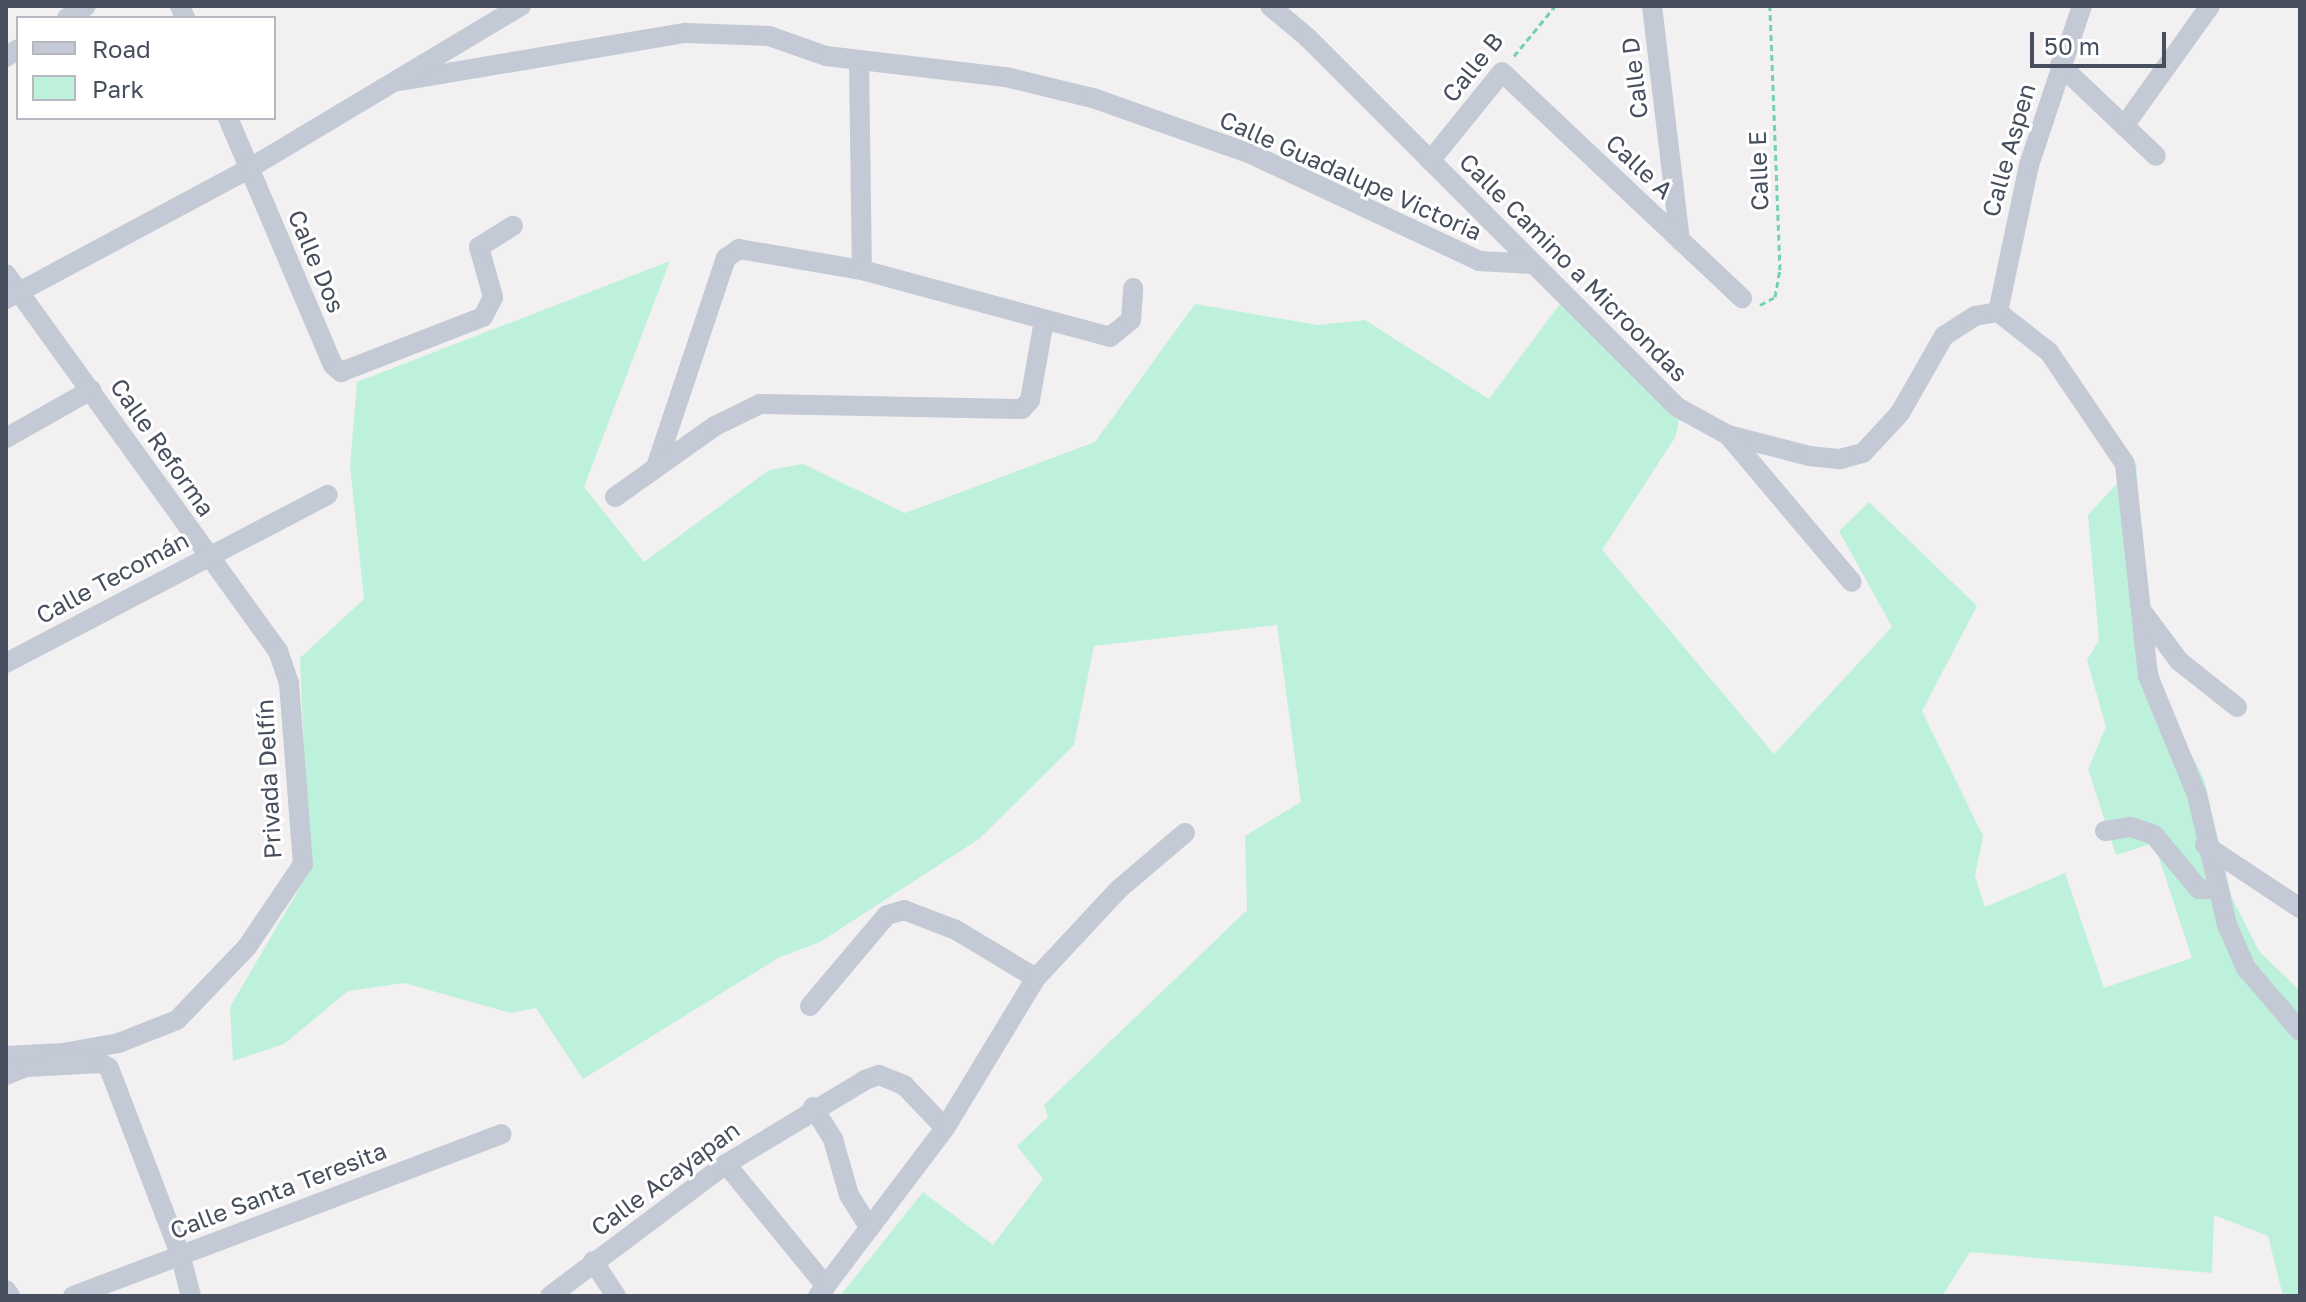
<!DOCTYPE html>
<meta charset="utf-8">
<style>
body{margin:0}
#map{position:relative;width:2306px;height:1302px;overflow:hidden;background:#f2f0f0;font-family:"Golos Text",sans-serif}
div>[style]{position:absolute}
.green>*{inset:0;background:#bdf1db}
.path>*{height:3px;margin-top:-1.5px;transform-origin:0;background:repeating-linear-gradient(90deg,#73d1b4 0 6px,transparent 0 10px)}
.minor>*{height:20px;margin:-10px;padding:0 10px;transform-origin:10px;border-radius:10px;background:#c3c9d5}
span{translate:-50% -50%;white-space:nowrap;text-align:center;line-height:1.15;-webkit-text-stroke:6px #fff;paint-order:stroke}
.street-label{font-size:24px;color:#474f5e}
.frame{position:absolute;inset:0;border:8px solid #474f5e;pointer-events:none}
.legend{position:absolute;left:16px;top:16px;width:260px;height:104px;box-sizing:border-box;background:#fff;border:2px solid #b5b9bf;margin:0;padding:10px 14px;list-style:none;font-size:24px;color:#474f5e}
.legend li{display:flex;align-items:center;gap:16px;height:40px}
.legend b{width:40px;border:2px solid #b5b9bf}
.scale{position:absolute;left:2030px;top:32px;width:136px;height:36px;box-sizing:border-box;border:4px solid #474f5e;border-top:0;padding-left:10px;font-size:24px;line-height:28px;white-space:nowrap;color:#474f5e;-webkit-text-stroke:6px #fff;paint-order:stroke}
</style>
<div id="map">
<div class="green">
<div style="clip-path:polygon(670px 261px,584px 487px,644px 562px,769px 470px,803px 464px,905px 513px,1095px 442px,1195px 304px,1318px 325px,1365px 320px,1489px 399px,1562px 301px,1679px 419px,1676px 436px,1602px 550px,1774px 754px,1892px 627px,1839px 531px,1869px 502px,1977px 606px,1922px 711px,1983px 836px,1975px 876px,1985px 907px,2065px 873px,2104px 988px,2192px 958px,2154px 843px,2116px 855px,2088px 769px,2106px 727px,2087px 660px,2099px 640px,2088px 515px,2136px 463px,2150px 645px,2172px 717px,2204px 779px,2232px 898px,2259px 951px,2300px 991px,2300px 1296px,2283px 1296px,2268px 1236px,2214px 1215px,2212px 1273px,1970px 1252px,1942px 1296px,840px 1296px,923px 1192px,993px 1245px,1043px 1179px,1017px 1146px,1048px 1117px,1044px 1105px,1247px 910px,1245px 836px,1301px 802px,1277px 625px,1094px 646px,1074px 745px,979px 839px,820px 942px,778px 958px,583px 1079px,536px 1008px,511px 1013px,404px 983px,348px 991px,284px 1044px,233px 1061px,230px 1007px,309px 872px,300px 658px,364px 599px,350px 466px,357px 382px)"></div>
</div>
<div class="path">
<div style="left:1514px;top:56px;width:65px;rotate:-50.6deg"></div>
<div style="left:1760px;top:305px;width:17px;rotate:-28deg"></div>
<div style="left:1775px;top:297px;width:27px;rotate:-80deg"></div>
<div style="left:1780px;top:270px;width:264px;rotate:-92.2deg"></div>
</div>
<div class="minor">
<div style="left:180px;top:6px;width:13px;rotate:67deg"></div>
<div style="left:1270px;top:6px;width:50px;rotate:40.1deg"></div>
<div style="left:1308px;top:38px;width:522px;rotate:45deg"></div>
<div style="left:1677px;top:407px;width:58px;rotate:28.8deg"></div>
<div style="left:1728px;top:435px;width:84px;rotate:14.5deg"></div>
<div style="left:1809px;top:456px;width:31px;rotate:6deg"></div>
<div style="left:1840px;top:459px;width:24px;rotate:-15deg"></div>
<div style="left:1863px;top:453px;width:54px;rotate:-47.2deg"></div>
<div style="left:1900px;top:413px;width:89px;rotate:-60.3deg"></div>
<div style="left:1944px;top:336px;width:37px;rotate:-33deg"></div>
<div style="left:1975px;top:316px;width:23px;rotate:-10deg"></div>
<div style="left:1998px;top:312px;width:65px;rotate:38.1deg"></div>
<div style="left:2049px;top:352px;width:135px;rotate:55.8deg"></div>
<div style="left:2125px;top:464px;width:213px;rotate:83.8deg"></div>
<div style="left:2148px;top:676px;width:129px;rotate:67.6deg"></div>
<div style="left:2197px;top:795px;width:133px;rotate:77deg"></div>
<div style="left:2227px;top:925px;width:47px;rotate:66.2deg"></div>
<div style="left:2246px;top:968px;width:83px;rotate:49.4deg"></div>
<div style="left:1652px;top:6px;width:236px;rotate:83.2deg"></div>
<div style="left:67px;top:18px;width:22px;rotate:-32deg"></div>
<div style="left:6px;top:57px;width:14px;rotate:-34deg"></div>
<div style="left:859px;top:61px;width:209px;rotate:89.2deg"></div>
<div style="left:2060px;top:65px;width:132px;rotate:43.5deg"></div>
<div style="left:400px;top:81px;width:289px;rotate:-9.6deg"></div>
<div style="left:685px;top:33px;width:84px;rotate:2deg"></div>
<div style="left:769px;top:36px;width:60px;rotate:19.3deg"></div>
<div style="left:826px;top:56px;width:181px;rotate:6.7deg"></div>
<div style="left:1006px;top:77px;width:89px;rotate:13.6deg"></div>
<div style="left:1093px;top:98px;width:168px;rotate:19.5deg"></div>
<div style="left:1251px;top:154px;width:252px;rotate:25.1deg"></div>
<div style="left:1479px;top:261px;width:53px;rotate:3.2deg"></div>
<div style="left:228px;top:118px;width:268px;rotate:67deg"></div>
<div style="left:333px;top:365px;width:11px;rotate:41deg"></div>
<div style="left:341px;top:372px;width:152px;rotate:-21.2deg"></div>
<div style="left:483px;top:317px;width:22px;rotate:-63deg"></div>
<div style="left:493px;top:297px;width:52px;rotate:-105.6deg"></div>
<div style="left:479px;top:247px;width:40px;rotate:-32deg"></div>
<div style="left:2124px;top:126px;width:148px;rotate:-54.4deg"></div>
<div style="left:1430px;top:161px;width:114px;rotate:-51deg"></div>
<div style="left:1502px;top:72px;width:330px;rotate:43.3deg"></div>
<div style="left:6px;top:274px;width:465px;rotate:54.2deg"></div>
<div style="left:278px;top:651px;width:34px;rotate:71deg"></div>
<div style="left:289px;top:683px;width:182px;rotate:85.6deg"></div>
<div style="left:303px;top:864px;width:100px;rotate:124deg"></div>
<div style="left:247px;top:947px;width:101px;rotate:133.8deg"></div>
<div style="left:177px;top:1020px;width:62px;rotate:158.4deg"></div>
<div style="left:119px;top:1043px;width:57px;rotate:169.9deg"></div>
<div style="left:63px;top:1053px;width:57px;rotate:177deg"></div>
<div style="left:6px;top:299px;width:277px;rotate:-28.2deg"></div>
<div style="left:250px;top:168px;width:316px;rotate:-30.9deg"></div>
<div style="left:1998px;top:312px;width:150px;rotate:-78.1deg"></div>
<div style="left:2029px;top:165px;width:168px;rotate:-71.6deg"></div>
<div style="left:1728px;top:435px;width:192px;rotate:49.9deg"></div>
<div style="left:6px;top:438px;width:98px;rotate:-29.5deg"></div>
<div style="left:657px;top:464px;width:217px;rotate:-71.5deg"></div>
<div style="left:726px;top:258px;width:16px;rotate:-35deg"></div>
<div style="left:739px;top:249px;width:125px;rotate:9.7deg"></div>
<div style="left:862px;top:270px;width:257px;rotate:15.1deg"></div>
<div style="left:1110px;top:337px;width:27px;rotate:-39deg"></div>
<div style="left:1131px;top:320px;width:32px;rotate:-86deg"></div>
<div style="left:615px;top:497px;width:123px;rotate:-35.4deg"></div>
<div style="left:715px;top:426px;width:50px;rotate:-26.1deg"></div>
<div style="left:760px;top:404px;width:262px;rotate:1.1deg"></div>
<div style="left:1022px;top:409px;width:12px;rotate:-48deg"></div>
<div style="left:1030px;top:400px;width:80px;rotate:-80deg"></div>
<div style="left:2144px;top:614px;width:59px;rotate:53.3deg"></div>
<div style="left:2179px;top:661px;width:74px;rotate:38.4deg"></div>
<div style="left:6px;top:663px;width:363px;rotate:-27.6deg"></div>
<div style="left:2105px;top:831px;width:26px;rotate:-9deg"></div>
<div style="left:2131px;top:827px;width:24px;rotate:19deg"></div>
<div style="left:2154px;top:835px;width:70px;rotate:50.2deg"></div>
<div style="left:2199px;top:889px;width:18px"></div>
<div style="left:2205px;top:845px;width:114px;rotate:33.6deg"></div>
<div style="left:810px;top:1006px;width:119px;rotate:-49.8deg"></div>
<div style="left:887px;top:915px;width:18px;rotate:-16deg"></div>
<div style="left:904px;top:910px;width:56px;rotate:21deg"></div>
<div style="left:956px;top:930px;width:93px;rotate:31deg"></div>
<div style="left:6px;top:1075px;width:22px;rotate:-22deg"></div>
<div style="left:26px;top:1067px;width:75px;rotate:-3.1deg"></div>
<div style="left:101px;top:1063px;width:9px;rotate:32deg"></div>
<div style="left:109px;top:1068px;width:199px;rotate:69.1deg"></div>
<div style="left:180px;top:1254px;width:43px;rotate:75.3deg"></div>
<div style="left:813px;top:1107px;width:38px;rotate:58deg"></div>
<div style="left:833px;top:1139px;width:58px;rotate:74.1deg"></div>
<div style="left:849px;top:1195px;width:39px;rotate:58deg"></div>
<div style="left:726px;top:1164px;width:158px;rotate:50.7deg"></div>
<div style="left:593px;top:1261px;width:42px;rotate:56.7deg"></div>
<div style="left:6px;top:1290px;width:7px;rotate:56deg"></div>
<div style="left:73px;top:1296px;width:458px;rotate:-20.7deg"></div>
<div style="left:550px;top:1296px;width:220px;rotate:-36.9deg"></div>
<div style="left:726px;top:1164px;width:162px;rotate:-31.1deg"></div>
<div style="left:865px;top:1080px;width:15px;rotate:-20deg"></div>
<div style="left:879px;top:1075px;width:27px;rotate:22deg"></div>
<div style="left:904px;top:1085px;width:59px;rotate:46.4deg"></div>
<div style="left:818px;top:1296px;width:211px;rotate:-52.9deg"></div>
<div style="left:945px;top:1128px;width:175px;rotate:-58.8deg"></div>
<div style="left:1036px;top:978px;width:120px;rotate:-47deg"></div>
<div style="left:1118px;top:890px;width:88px;rotate:-40.4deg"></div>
</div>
<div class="street-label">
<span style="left:1472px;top:67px;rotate:-51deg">Calle B</span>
<span style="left:1634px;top:78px;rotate:-97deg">Calle D</span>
<span style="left:2008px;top:150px;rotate:-74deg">Calle Aspen</span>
<span style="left:1640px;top:166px;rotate:43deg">Calle A</span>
<span style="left:1758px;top:171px;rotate:-92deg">Calle E</span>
<span style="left:1351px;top:175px;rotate:24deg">Calle Guadalupe Victoria</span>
<span style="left:317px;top:261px;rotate:67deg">Calle Dos</span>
<span style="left:1574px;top:267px;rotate:45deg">Calle Camino a Microondas</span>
<span style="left:163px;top:447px;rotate:55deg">Calle Reforma</span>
<span style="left:112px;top:577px;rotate:-28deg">Calle Tecomán</span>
<span style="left:268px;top:779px;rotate:-93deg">Privada Delfín</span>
<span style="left:665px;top:1178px;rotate:-36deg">Calle Acayapan</span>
<span style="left:278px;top:1190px;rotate:-21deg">Calle Santa Teresita</span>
</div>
<div class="frame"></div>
<ul class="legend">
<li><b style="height:10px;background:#c3c9d5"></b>Road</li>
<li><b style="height:22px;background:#bdf1db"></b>Park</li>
</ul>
<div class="scale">50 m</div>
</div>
